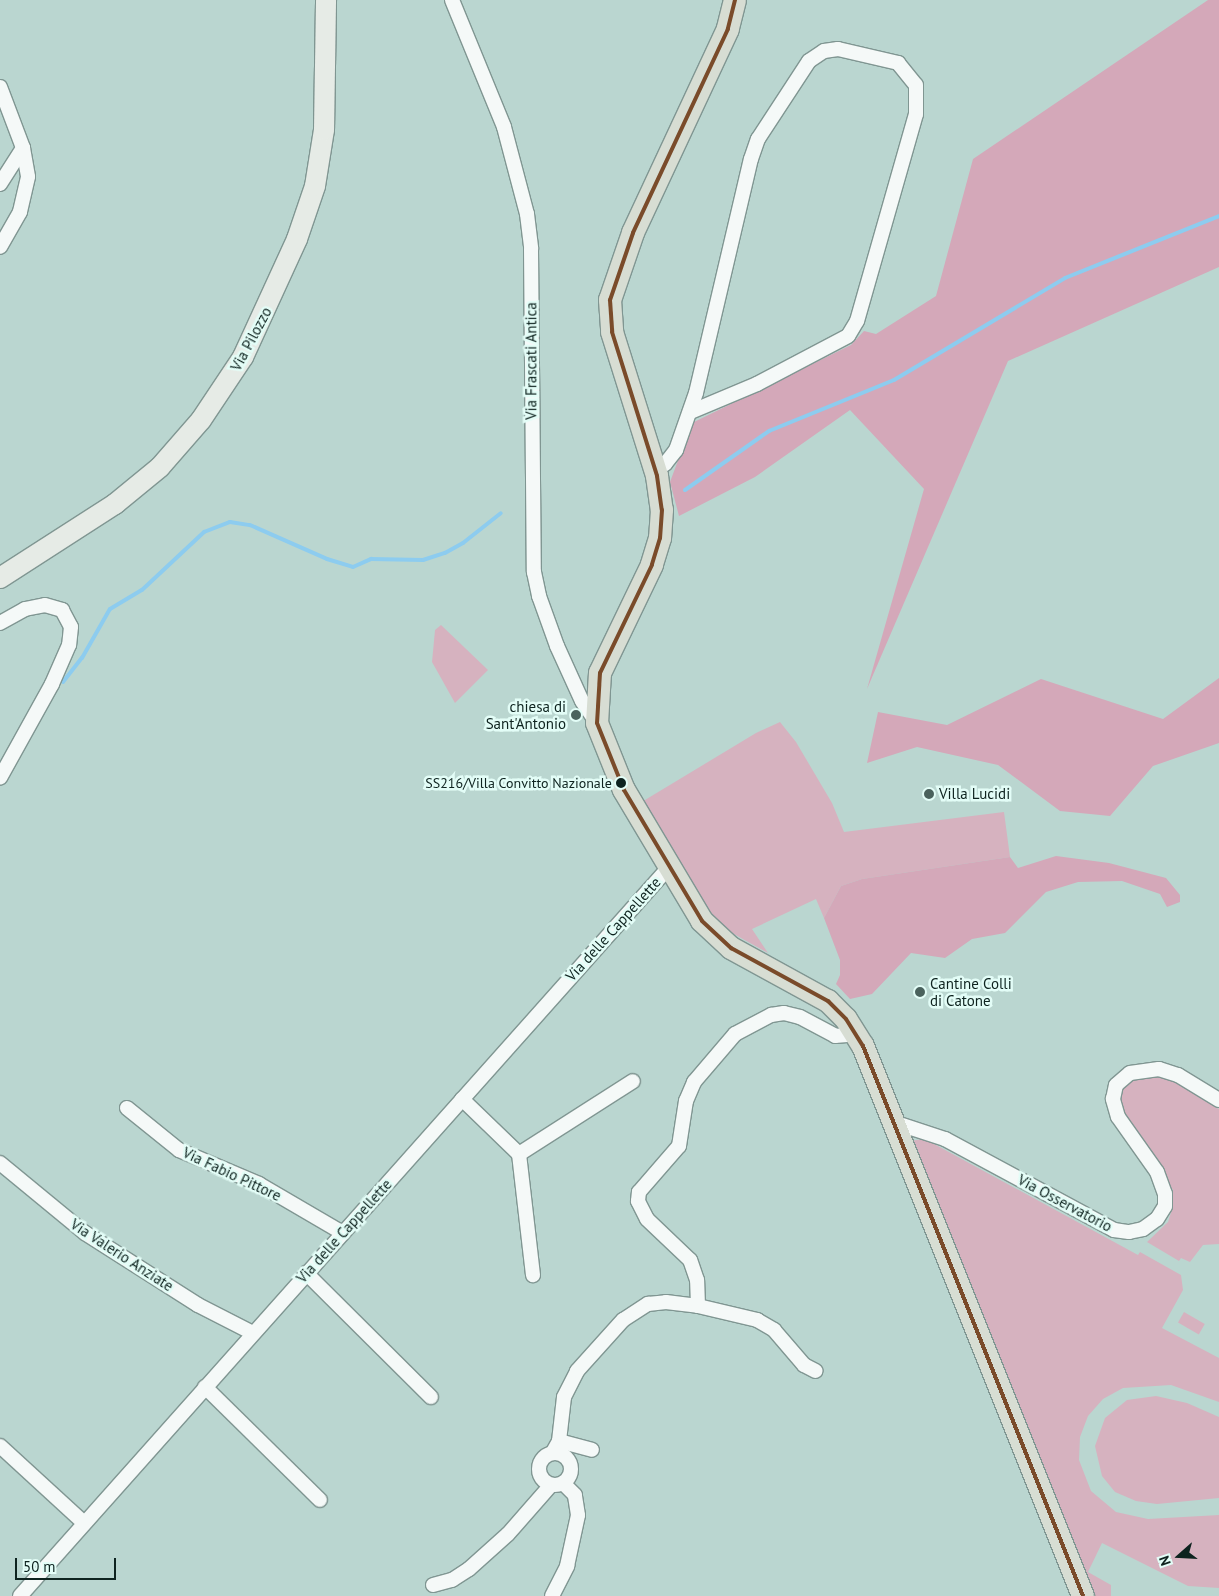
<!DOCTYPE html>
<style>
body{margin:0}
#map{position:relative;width:1219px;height:1596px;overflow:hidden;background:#bad6d0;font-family:"PT Sans",sans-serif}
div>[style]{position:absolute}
.green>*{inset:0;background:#d6b2bf;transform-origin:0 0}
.forest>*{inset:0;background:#d4a8b9}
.stream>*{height:4px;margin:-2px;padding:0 2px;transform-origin:2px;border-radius:2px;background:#8dccef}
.roads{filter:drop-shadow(1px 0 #809692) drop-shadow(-1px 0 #809692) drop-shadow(0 1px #809692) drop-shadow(0 -1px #809692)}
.street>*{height:14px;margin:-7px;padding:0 7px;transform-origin:7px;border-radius:7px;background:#f5f9f8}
.street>.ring{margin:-7px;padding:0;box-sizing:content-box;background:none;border:14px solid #f5f9f8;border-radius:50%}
.secondary>*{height:20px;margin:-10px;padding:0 10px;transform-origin:10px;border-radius:10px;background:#e6ebe6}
.primary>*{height:22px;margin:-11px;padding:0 11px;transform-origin:11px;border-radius:11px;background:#d7ddd3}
.bus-1>*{height:4px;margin:-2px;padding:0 2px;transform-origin:2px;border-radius:2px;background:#7a4b2a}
.dots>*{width:14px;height:14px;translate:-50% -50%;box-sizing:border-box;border:2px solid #e3fdf7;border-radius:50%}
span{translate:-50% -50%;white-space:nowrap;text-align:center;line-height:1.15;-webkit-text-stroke:5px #e3fdf7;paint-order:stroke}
.bus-label{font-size:14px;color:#0e231f}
.right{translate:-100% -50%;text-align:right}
.street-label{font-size:15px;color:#0e231f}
.poi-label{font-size:15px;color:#0e231f}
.left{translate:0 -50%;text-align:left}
.north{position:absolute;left:1154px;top:1531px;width:50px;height:50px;-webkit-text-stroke:4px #e3fdf7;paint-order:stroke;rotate:251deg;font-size:14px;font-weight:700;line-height:20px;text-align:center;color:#0e231f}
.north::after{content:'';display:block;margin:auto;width:18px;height:22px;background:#0e231f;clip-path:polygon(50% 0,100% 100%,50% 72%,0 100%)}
.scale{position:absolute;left:15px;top:1558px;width:101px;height:22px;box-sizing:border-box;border:2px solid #0e231f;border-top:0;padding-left:6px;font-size:15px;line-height:18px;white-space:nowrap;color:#0e231f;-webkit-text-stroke:4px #e3fdf7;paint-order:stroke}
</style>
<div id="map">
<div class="green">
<div style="clip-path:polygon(441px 625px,488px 670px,455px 703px,432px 662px,435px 630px)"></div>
<div style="clip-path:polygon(780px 722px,796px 742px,832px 803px,844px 832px,1004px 812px,1010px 857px,862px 879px,841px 886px,824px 918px,816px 899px,752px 929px,768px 953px,723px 928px,702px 905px,640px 803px,756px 733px)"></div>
<div style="clip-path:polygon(1148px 1073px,1170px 1079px,1219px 1109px,1219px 1244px,1203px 1245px,1190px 1262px,1181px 1258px,1179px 1261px,1147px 1242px,1168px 1222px,1173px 1206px,1173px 1190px,1118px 1112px,1121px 1087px,1127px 1081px)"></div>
<div style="clip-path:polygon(925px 1139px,1138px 1255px,1140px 1252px,1181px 1275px,1183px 1290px,1162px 1328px,1219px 1358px,1219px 1402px,1171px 1385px,1123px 1388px,1103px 1399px,1088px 1416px,1080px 1437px,1079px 1460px,1091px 1491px,1116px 1512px,1148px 1519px,1219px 1515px,1219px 1588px,1188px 1586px,1102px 1543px,1088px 1572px,1111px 1585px,1111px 1596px,1092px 1596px,909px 1141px)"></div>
<div style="left:1184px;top:1312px;width:24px;height:12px;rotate:30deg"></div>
<div style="clip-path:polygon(1156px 1396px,1187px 1403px,1219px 1417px,1219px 1498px,1157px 1504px,1136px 1501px,1115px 1492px,1102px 1476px,1095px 1446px,1105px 1418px,1127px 1400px)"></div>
</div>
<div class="forest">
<div style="clip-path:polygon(1208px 0,1219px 0,1219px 267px,1008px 361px,867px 689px,924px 489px,850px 410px,755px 477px,679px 516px,670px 482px,692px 423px,851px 345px,864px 331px,876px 334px,936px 296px,973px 159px)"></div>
<div style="clip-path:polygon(1219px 678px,1219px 743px,1153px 766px,1110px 816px,1060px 811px,998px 765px,917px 747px,867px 763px,878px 712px,947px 725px,1041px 679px,1163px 719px)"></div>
<div style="clip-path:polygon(1056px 856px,1109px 863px,1166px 878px,1180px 895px,1180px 902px,1167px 907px,1160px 894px,1122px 881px,1078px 882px,1046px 892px,1005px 933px,972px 939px,945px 958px,911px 953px,872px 994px,850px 999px,836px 984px,840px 975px,840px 960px,824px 918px,841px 886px,862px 879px,1010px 857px,1018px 868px)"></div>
</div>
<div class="stream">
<div style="left:685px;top:490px;width:103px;rotate:-35.1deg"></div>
<div style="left:769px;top:431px;width:135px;rotate:-22.2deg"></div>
<div style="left:894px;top:380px;width:199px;rotate:-30.8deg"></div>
<div style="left:1065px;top:278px;width:166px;rotate:-21.9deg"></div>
<div style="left:63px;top:682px;width:31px;rotate:-52deg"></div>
<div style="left:82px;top:658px;width:56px;rotate:-60.3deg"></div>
<div style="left:110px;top:609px;width:37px;rotate:-31deg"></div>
<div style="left:142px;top:590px;width:85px;rotate:-43.1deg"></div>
<div style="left:204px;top:532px;width:28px;rotate:-21deg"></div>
<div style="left:230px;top:522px;width:20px;rotate:9deg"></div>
<div style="left:250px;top:525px;width:84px;rotate:23.8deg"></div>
<div style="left:327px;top:559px;width:27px;rotate:17deg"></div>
<div style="left:353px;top:567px;width:20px;rotate:-24deg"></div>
<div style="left:371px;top:559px;width:52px;rotate:1.1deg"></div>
<div style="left:423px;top:560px;width:23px;rotate:-18deg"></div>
<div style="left:445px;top:553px;width:21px;rotate:-29deg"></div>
<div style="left:463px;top:543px;width:48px;rotate:-38.3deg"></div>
</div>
<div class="roads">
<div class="street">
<div style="left:452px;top:0;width:137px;rotate:67.7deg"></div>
<div style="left:504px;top:127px;width:90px;rotate:75.2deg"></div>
<div style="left:527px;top:214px;width:35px;rotate:83deg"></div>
<div style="left:531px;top:249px;width:323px;rotate:89.5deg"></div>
<div style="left:534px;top:572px;width:25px;rotate:78deg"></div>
<div style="left:539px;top:596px;width:53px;rotate:70.2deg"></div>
<div style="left:557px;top:646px;width:60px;rotate:65.6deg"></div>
<div style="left:582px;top:701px;width:25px;rotate:56deg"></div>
<div style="left:0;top:87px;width:65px;rotate:69.3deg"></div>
<div style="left:23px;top:148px;width:29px;rotate:80deg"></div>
<div style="left:28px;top:177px;width:36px;rotate:103deg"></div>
<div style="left:20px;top:212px;width:40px;rotate:119.7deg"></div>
<div style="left:0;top:184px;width:43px;rotate:-57.4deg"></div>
<div style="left:655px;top:470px;width:12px;rotate:-31deg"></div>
<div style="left:665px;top:464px;width:18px;rotate:-52deg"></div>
<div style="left:676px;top:450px;width:60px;rotate:-70.7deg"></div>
<div style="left:696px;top:393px;width:240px;rotate:-76.8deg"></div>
<div style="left:751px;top:159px;width:21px;rotate:-71deg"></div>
<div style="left:758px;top:139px;width:93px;rotate:-56.8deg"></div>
<div style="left:809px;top:61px;width:18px;rotate:-34deg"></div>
<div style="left:824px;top:51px;width:14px;rotate:-8deg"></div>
<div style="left:838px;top:49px;width:62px;rotate:13.1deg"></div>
<div style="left:898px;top:63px;width:28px;rotate:51deg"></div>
<div style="left:916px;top:85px;width:29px;rotate:90deg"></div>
<div style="left:916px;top:114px;width:215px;rotate:105.9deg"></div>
<div style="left:857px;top:321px;width:17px;rotate:121deg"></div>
<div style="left:848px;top:336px;width:103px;rotate:152.2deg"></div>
<div style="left:757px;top:384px;width:73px;rotate:157.3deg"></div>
<div style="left:0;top:623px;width:29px;rotate:-29deg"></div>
<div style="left:25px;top:609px;width:20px;rotate:-11deg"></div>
<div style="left:45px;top:605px;width:18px;rotate:16deg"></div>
<div style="left:62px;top:610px;width:19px;rotate:62deg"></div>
<div style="left:71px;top:627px;width:18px;rotate:96deg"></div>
<div style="left:69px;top:645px;width:43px;rotate:113.6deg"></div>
<div style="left:52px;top:684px;width:107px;rotate:119deg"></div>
<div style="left:462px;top:1099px;width:79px;rotate:44deg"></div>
<div style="left:519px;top:1154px;width:122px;rotate:83.4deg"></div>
<div style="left:127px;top:1108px;width:67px;rotate:38.9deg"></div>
<div style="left:179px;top:1150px;width:87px;rotate:23deg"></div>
<div style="left:259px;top:1184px;width:97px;rotate:30.3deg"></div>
<div style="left:893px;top:1122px;width:55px;rotate:18.1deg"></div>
<div style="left:945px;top:1139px;width:192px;rotate:28.3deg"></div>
<div style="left:1114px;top:1230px;width:15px;rotate:8deg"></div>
<div style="left:1129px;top:1232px;width:14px;rotate:-12deg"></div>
<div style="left:1143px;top:1229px;width:17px;rotate:-36deg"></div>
<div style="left:1157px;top:1219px;width:15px;rotate:-58deg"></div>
<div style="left:1165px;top:1206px;width:12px;rotate:-90deg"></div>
<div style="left:1165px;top:1194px;width:23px;rotate:-110deg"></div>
<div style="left:1157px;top:1172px;width:67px;rotate:-125.3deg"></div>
<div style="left:1118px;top:1117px;width:19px;rotate:-106deg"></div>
<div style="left:1113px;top:1099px;width:14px;rotate:-78deg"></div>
<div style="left:1116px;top:1085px;width:18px;rotate:-41deg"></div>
<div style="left:1130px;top:1073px;width:29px;rotate:-8deg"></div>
<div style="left:1159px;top:1069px;width:20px;rotate:18deg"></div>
<div style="left:1178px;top:1075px;width:48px;rotate:31.4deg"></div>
<div style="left:519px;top:1154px;width:135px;rotate:-32.6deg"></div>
<div style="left:0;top:1163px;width:110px;rotate:39.5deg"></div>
<div style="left:85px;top:1233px;width:134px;rotate:32.5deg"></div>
<div style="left:198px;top:1305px;width:62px;rotate:27deg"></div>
<div style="left:306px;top:1273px;width:176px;rotate:44.8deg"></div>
<div style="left:698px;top:1306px;width:26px;rotate:-92deg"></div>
<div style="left:697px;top:1280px;width:21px;rotate:-109deg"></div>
<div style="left:690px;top:1260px;width:59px;rotate:-136.4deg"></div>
<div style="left:647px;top:1219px;width:20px;rotate:-117deg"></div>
<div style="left:638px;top:1201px;width:9px;rotate:-84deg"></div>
<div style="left:639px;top:1192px;width:61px;rotate:-49deg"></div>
<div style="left:679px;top:1146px;width:46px;rotate:-81.2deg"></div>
<div style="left:686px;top:1101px;width:21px;rotate:-67deg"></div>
<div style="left:694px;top:1082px;width:63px;rotate:-49.5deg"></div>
<div style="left:735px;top:1034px;width:41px;rotate:-27.8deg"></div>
<div style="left:771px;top:1015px;width:13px;rotate:-9deg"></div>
<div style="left:784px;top:1013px;width:16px;rotate:14deg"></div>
<div style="left:800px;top:1017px;width:40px;rotate:28deg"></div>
<div style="left:835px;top:1036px;width:21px;rotate:-5deg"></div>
<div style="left:205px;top:1387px;width:161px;rotate:44.5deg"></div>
<div style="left:559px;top:1441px;width:34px;rotate:15deg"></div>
<div style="left:0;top:1446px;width:114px;rotate:42.5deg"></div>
<div style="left:553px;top:1452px;width:13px;rotate:-61deg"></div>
<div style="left:559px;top:1441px;width:44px;rotate:-83.5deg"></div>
<div style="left:564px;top:1397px;width:29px;rotate:-63deg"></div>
<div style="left:577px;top:1371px;width:69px;rotate:-48deg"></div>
<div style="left:623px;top:1320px;width:30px;rotate:-33deg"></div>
<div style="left:648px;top:1304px;width:18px;rotate:-6deg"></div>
<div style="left:666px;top:1302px;width:32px;rotate:7deg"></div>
<div style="left:698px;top:1306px;width:61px;rotate:13.3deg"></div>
<div style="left:757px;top:1320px;width:20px;rotate:30deg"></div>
<div style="left:774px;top:1330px;width:46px;rotate:49.4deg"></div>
<div style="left:804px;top:1365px;width:13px;rotate:27deg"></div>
<div class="ring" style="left:539px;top:1453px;width:18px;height:18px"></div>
<div style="left:433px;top:1585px;width:20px;rotate:-15deg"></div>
<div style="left:452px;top:1580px;width:20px;rotate:-33deg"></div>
<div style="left:469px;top:1569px;width:52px;rotate:-41.9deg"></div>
<div style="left:508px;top:1534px;width:65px;rotate:-48.7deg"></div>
<div style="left:20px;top:1596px;width:976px;rotate:-48.32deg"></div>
<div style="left:552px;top:1596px;width:34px;rotate:-63deg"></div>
<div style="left:567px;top:1566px;width:52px;rotate:-77.8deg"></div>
<div style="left:578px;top:1515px;width:20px;rotate:-99deg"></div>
<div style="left:575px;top:1495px;width:17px;rotate:-135deg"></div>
</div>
<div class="secondary">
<div style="left:0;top:578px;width:137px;rotate:-32.8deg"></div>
<div style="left:115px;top:504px;width:58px;rotate:-39.4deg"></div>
<div style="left:160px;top:467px;width:62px;rotate:-48.9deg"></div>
<div style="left:201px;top:420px;width:76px;rotate:-56.3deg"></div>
<div style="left:243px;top:357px;width:130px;rotate:-65.4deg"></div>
<div style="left:297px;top:239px;width:56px;rotate:-71.2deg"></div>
<div style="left:315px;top:186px;width:57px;rotate:-80.9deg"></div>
<div style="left:324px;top:130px;width:130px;rotate:-89.1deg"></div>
</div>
<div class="primary">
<div style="left:735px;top:0;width:30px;rotate:104deg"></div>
<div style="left:728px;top:29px;width:225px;rotate:115deg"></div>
<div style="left:633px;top:233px;width:71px;rotate:108.9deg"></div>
<div style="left:610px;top:300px;width:32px;rotate:86deg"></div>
<div style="left:612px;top:332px;width:151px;rotate:72.6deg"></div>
<div style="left:657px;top:476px;width:34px;rotate:82deg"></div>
<div style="left:662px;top:510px;width:28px;rotate:94deg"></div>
<div style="left:660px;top:538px;width:28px;rotate:107deg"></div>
<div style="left:652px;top:565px;width:120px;rotate:115.7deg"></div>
<div style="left:600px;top:673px;width:50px;rotate:93.4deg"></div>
<div style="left:597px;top:723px;width:72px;rotate:68.1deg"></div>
<div style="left:624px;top:790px;width:152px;rotate:59.2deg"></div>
<div style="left:702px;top:921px;width:40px;rotate:43deg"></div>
<div style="left:731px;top:948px;width:111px;rotate:28.7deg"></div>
<div style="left:828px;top:1001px;width:25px;rotate:45deg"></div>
<div style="left:846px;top:1019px;width:32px;rotate:58deg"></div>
<div style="left:863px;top:1046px;width:592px;rotate:68.2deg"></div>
</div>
</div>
<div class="bus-1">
<div style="left:735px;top:0;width:30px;rotate:104deg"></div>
<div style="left:728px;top:29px;width:225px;rotate:115deg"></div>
<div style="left:633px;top:233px;width:71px;rotate:108.9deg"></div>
<div style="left:610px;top:300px;width:32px;rotate:86deg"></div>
<div style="left:612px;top:332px;width:151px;rotate:72.6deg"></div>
<div style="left:657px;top:476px;width:34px;rotate:82deg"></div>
<div style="left:662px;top:510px;width:28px;rotate:94deg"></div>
<div style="left:660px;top:538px;width:28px;rotate:107deg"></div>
<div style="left:652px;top:565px;width:120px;rotate:115.7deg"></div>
<div style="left:600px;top:673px;width:50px;rotate:93.4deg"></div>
<div style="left:597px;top:723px;width:72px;rotate:68.1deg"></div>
<div style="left:624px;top:790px;width:152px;rotate:59.2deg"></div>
<div style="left:702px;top:921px;width:40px;rotate:43deg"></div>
<div style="left:731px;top:948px;width:111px;rotate:28.7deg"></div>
<div style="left:828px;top:1001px;width:25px;rotate:45deg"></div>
<div style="left:846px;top:1019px;width:32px;rotate:58deg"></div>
<div style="left:863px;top:1046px;width:592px;rotate:68.2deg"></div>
</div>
<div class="dots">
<div style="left:576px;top:715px;background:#4a625d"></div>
<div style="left:621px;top:783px;background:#0e231f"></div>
<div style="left:929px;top:794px;background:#4a625d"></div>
<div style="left:920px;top:992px;background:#4a625d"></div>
</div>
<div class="bus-label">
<span class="right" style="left:612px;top:783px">SS216/Villa Convitto Nazionale</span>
</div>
<div class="street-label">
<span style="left:251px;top:339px;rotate:-62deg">Via Pilozzo</span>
<span style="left:531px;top:361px;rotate:-90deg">Via Frascati Antica</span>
<span style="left:613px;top:929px;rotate:-48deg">Via delle Cappellette</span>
<span style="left:232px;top:1174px;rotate:25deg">Via Fabio Pittore</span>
<span style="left:1065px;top:1203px;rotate:28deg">Via Osservatorio</span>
<span style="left:344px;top:1231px;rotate:-48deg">Via delle Cappellette</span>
<span style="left:122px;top:1255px;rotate:33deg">Via Valerio Anziate</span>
</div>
<div class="poi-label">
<span class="right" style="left:566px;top:715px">chiesa di<br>Sant'Antonio</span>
<span class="left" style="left:939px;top:794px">Villa Lucidi</span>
<span class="left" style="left:930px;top:992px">Cantine Colli<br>di Catone</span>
</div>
<div class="north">N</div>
<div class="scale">50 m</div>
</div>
